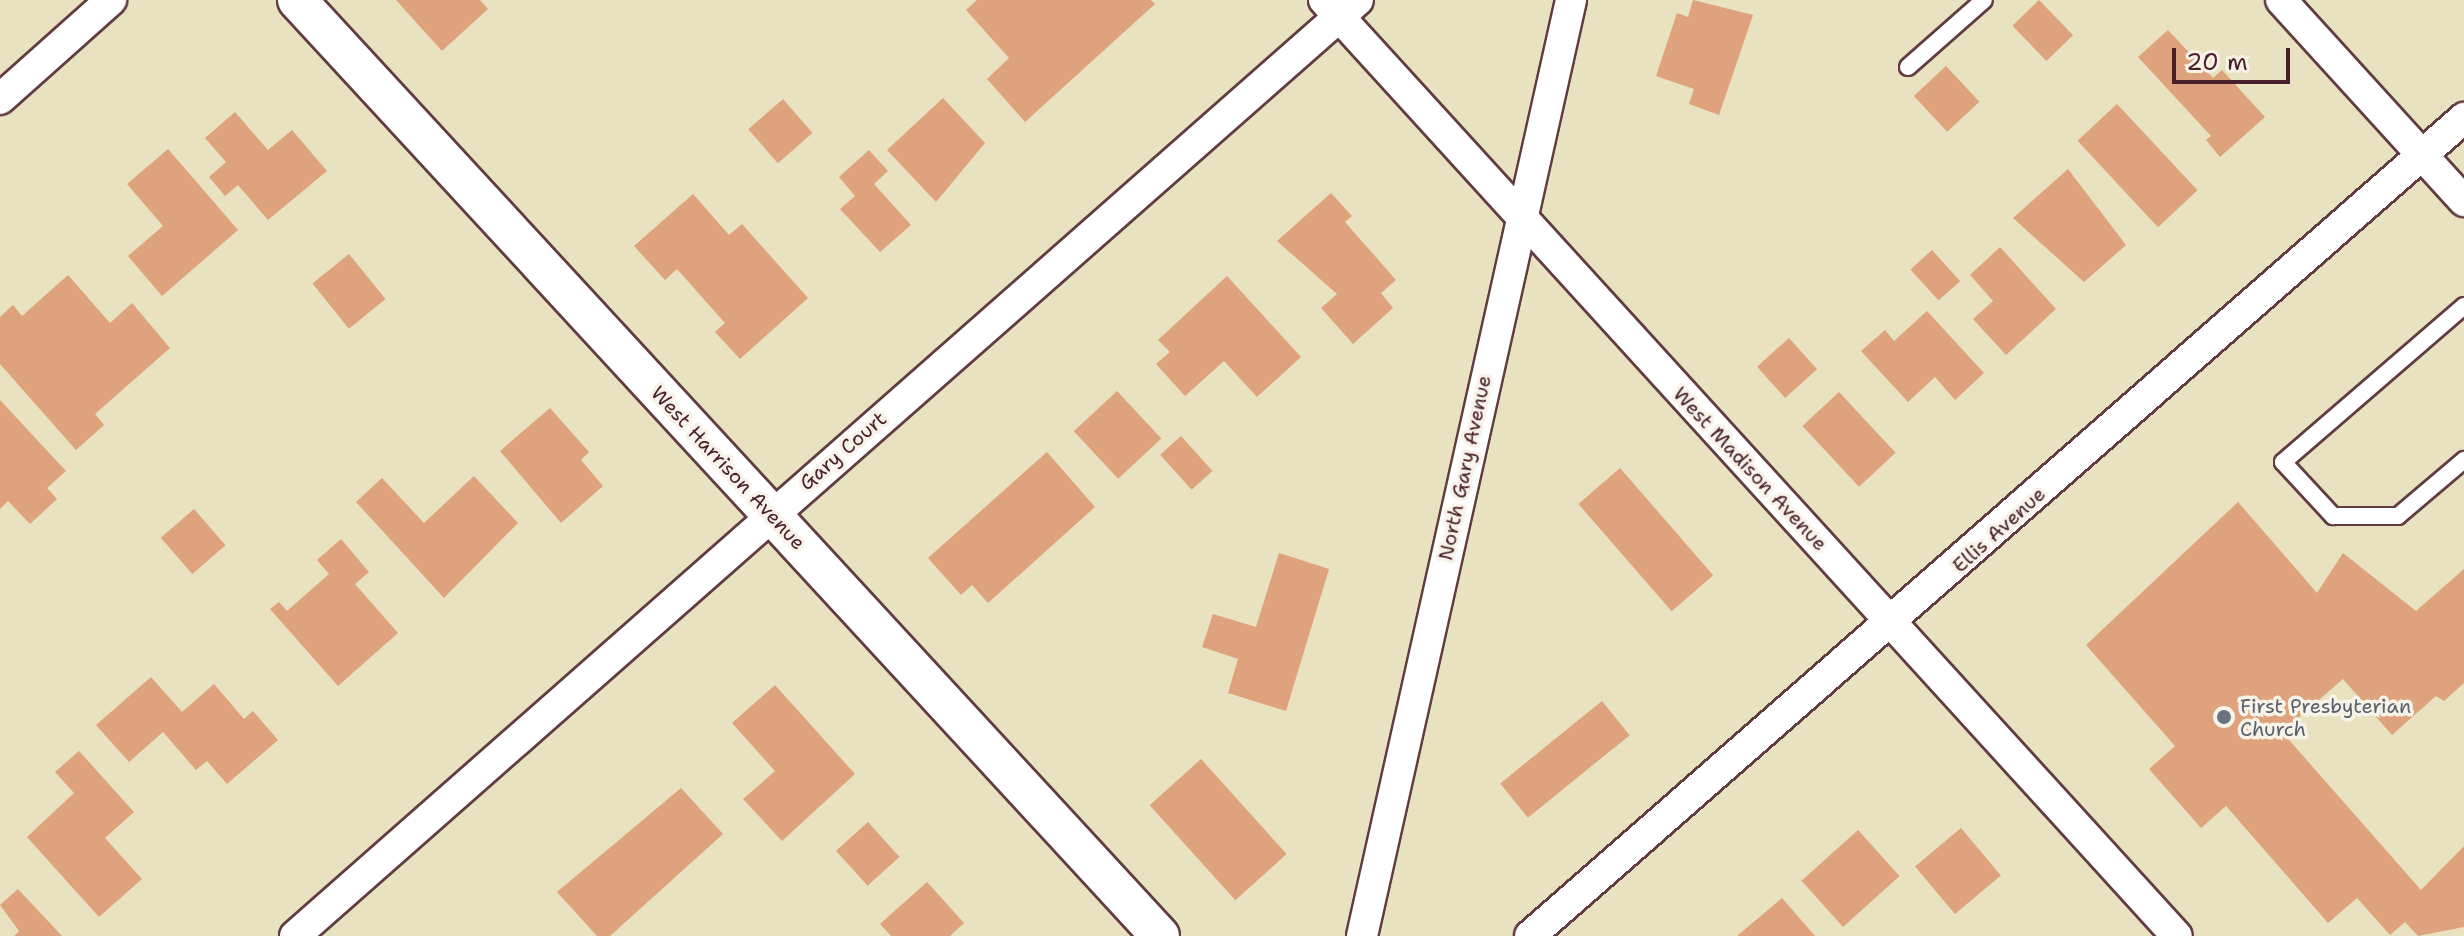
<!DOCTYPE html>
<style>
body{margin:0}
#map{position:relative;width:2464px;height:936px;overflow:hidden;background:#e8e2c0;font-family:"Shantell Sans",sans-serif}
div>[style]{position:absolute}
.building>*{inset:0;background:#dea27c;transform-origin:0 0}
.roads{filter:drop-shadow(2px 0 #623c41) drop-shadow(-2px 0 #623c41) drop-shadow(0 2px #623c41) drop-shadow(0 -2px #623c41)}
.service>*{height:16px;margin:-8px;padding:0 8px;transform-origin:8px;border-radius:8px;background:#fff}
.minor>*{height:30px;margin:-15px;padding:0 15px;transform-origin:15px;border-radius:15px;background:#fff}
.tertiary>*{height:38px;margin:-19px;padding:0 19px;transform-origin:19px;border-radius:19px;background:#fff}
.dots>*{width:22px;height:22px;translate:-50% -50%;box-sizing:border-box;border:4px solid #f7f3e8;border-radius:50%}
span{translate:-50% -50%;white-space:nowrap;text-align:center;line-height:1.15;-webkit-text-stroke:7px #f7f3e8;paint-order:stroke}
.street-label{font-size:20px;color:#4a1f2b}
.worship-label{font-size:20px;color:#5b616d}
.left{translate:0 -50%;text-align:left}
.scale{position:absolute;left:2172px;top:48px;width:118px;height:36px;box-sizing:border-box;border:4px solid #4a1f2b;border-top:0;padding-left:10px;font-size:24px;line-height:28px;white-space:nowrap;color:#4a1f2b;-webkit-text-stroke:6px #f7f3e8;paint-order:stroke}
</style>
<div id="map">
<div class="building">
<div style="clip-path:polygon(396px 0,480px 0,488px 9px,442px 51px)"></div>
<div style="clip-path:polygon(977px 0,1151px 0,1155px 4px,1025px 122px,987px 79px,1009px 58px,966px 10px)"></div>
<div style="clip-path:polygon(1693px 0,1753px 15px,1719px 115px,1689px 104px,1694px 89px,1656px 76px,1677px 13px,1688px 17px)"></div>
<div style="left:2039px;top:0;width:49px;height:37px;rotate:46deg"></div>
<div style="clip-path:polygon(2168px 30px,2213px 78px,2222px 70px,2265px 117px,2220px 157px,2206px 140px,2211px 136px,2138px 57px)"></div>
<div style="left:1946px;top:66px;width:49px;height:44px;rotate:47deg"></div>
<div style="clip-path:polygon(943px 98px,985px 143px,936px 202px,887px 150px)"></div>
<div style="left:783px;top:99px;width:45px;height:46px;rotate:49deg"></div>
<div style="left:2117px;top:104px;width:118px;height:54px;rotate:47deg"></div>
<div style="clip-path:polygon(235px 112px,268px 150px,292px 130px,327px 171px,268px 220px,238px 185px,225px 196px,209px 177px,226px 162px,205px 138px)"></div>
<div style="clip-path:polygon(168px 149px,238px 230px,162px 296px,128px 256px,163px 226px,127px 184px)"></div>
<div style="clip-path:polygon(869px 150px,888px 171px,874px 184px,911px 225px,880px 252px,840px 209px,855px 196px,839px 177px)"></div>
<div style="clip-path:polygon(2068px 169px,2126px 245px,2084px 282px,2013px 218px)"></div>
<div style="clip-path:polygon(1331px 193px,1352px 216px,1345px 222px,1396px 280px,1381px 293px,1393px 308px,1353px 344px,1321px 308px,1337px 294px,1277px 241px)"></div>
<div style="clip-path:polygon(693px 194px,729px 235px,742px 224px,808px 298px,740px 359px,715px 332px,725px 323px,677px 269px,665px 280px,634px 246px)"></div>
<div style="clip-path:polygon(2000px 247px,2056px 309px,2006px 355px,1973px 319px,1993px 301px,1970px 275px)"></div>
<div style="left:1932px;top:250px;width:42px;height:29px;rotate:48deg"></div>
<div style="left:349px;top:254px;width:58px;height:47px;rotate:51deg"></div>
<div style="clip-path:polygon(68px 275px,110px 323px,132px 303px,170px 348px,95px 414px,104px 425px,76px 450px,0 364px,0 317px,13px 305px,22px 316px)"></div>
<div style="clip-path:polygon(1227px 276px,1301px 357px,1257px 397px,1224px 361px,1185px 396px,1156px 364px,1170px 352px,1158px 340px)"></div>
<div style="clip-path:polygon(1927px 311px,1984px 373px,1955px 400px,1935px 377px,1908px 402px,1861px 351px,1885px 330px,1894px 341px)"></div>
<div style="left:1789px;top:338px;width:42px;height:43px;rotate:48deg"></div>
<div style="left:1117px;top:391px;width:65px;height:59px;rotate:47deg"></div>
<div style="left:1839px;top:392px;width:83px;height:50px;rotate:47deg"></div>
<div style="clip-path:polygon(0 400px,66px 471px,47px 488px,57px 499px,30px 524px,8px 501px,0 509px)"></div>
<div style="clip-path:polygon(550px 408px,589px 452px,581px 460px,603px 486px,561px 523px,500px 451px)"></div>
<div style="left:1181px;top:436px;width:47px;height:28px;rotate:48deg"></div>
<div style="clip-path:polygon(1047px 452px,1095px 507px,988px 603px,972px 585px,961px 595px,928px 558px)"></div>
<div style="left:1620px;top:468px;width:142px;height:55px;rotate:49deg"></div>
<div style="clip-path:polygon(474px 476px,518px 523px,444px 598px,356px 502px,382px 478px,424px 523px)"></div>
<div style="clip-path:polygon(2238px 502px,2317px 593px,2343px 553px,2416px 611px,2464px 569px,2464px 683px,2444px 701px,2436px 696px,2392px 735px,2343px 679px,2282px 732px,2421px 890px,2464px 846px,2464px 927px,2418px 936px,2405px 922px,2390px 935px,2357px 898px,2328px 923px,2226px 806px,2201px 828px,2149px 769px,2175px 746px,2086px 645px)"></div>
<div style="left:194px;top:509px;width:48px;height:44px;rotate:49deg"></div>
<div style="clip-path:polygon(341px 539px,369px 572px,355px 584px,398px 633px,338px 686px,270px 609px,279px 602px,287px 611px,329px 574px,317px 560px)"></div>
<div style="clip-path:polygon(1279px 553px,1329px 569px,1286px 711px,1228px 693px,1238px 659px,1202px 647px,1213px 614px,1256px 627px)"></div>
<div style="clip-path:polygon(151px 677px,182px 712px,214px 684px,244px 719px,253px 711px,278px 740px,227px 784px,207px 761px,196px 770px,163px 732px,129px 762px,96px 725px)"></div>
<div style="clip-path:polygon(775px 685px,855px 774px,782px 841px,743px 799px,775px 771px,732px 723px)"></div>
<div style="left:1602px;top:701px;width:44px;height:131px;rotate:51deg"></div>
<div style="clip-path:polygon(79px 751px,134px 812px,105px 838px,142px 879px,99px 917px,27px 837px,74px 793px,55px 772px)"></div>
<div style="left:1201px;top:759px;width:128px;height:69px;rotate:48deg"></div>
<div style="clip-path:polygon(681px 788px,723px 834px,610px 936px,597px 936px,557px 892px)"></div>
<div style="left:868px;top:822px;width:47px;height:43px;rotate:48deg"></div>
<div style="left:1961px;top:828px;width:62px;height:60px;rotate:50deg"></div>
<div style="left:1858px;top:830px;width:62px;height:76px;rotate:48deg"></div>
<div style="clip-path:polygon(927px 882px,964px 923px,950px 936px,891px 936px,880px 924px)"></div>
<div style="clip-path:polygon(18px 889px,62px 936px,14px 936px,19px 931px,0 905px)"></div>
<div style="clip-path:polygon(1782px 898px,1815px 936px,1737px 936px)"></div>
</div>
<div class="roads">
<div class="service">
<div style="left:1908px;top:67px;width:101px;rotate:-41.4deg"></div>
<div style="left:2464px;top:306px;width:239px;rotate:139.2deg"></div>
<div style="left:2283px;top:462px;width:74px;rotate:47.2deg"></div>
<div style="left:2333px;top:516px;width:65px"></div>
<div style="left:2398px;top:516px;width:87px;rotate:-40.3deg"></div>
</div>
<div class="minor">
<div style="left:1324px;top:0;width:1266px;rotate:47.66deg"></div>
<div style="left:2281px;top:0;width:272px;rotate:47.7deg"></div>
<div style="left:0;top:99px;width:149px;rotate:-41.7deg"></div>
<div style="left:295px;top:936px;width:1416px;rotate:-41.36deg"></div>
<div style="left:1362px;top:936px;width:959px;rotate:-77.41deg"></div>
<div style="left:1530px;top:936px;width:1242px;rotate:-41.21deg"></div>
</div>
<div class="tertiary">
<div style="left:297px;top:0;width:1273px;rotate:47.32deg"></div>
</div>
</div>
<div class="dots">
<div style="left:2224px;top:717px;background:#6b7280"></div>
</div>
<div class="street-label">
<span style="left:843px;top:451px;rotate:-41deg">Gary Court</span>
<span style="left:728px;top:468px;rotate:47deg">West Harrison Avenue</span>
<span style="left:1465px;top:468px;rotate:-78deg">North Gary Avenue</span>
<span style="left:1750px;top:469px;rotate:47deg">West Madison Avenue</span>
<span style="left:1999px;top:530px;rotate:-42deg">Ellis Avenue</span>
</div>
<div class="worship-label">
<span class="left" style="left:2240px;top:718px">First Presbyterian<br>Church</span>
</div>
<div class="scale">20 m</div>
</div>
